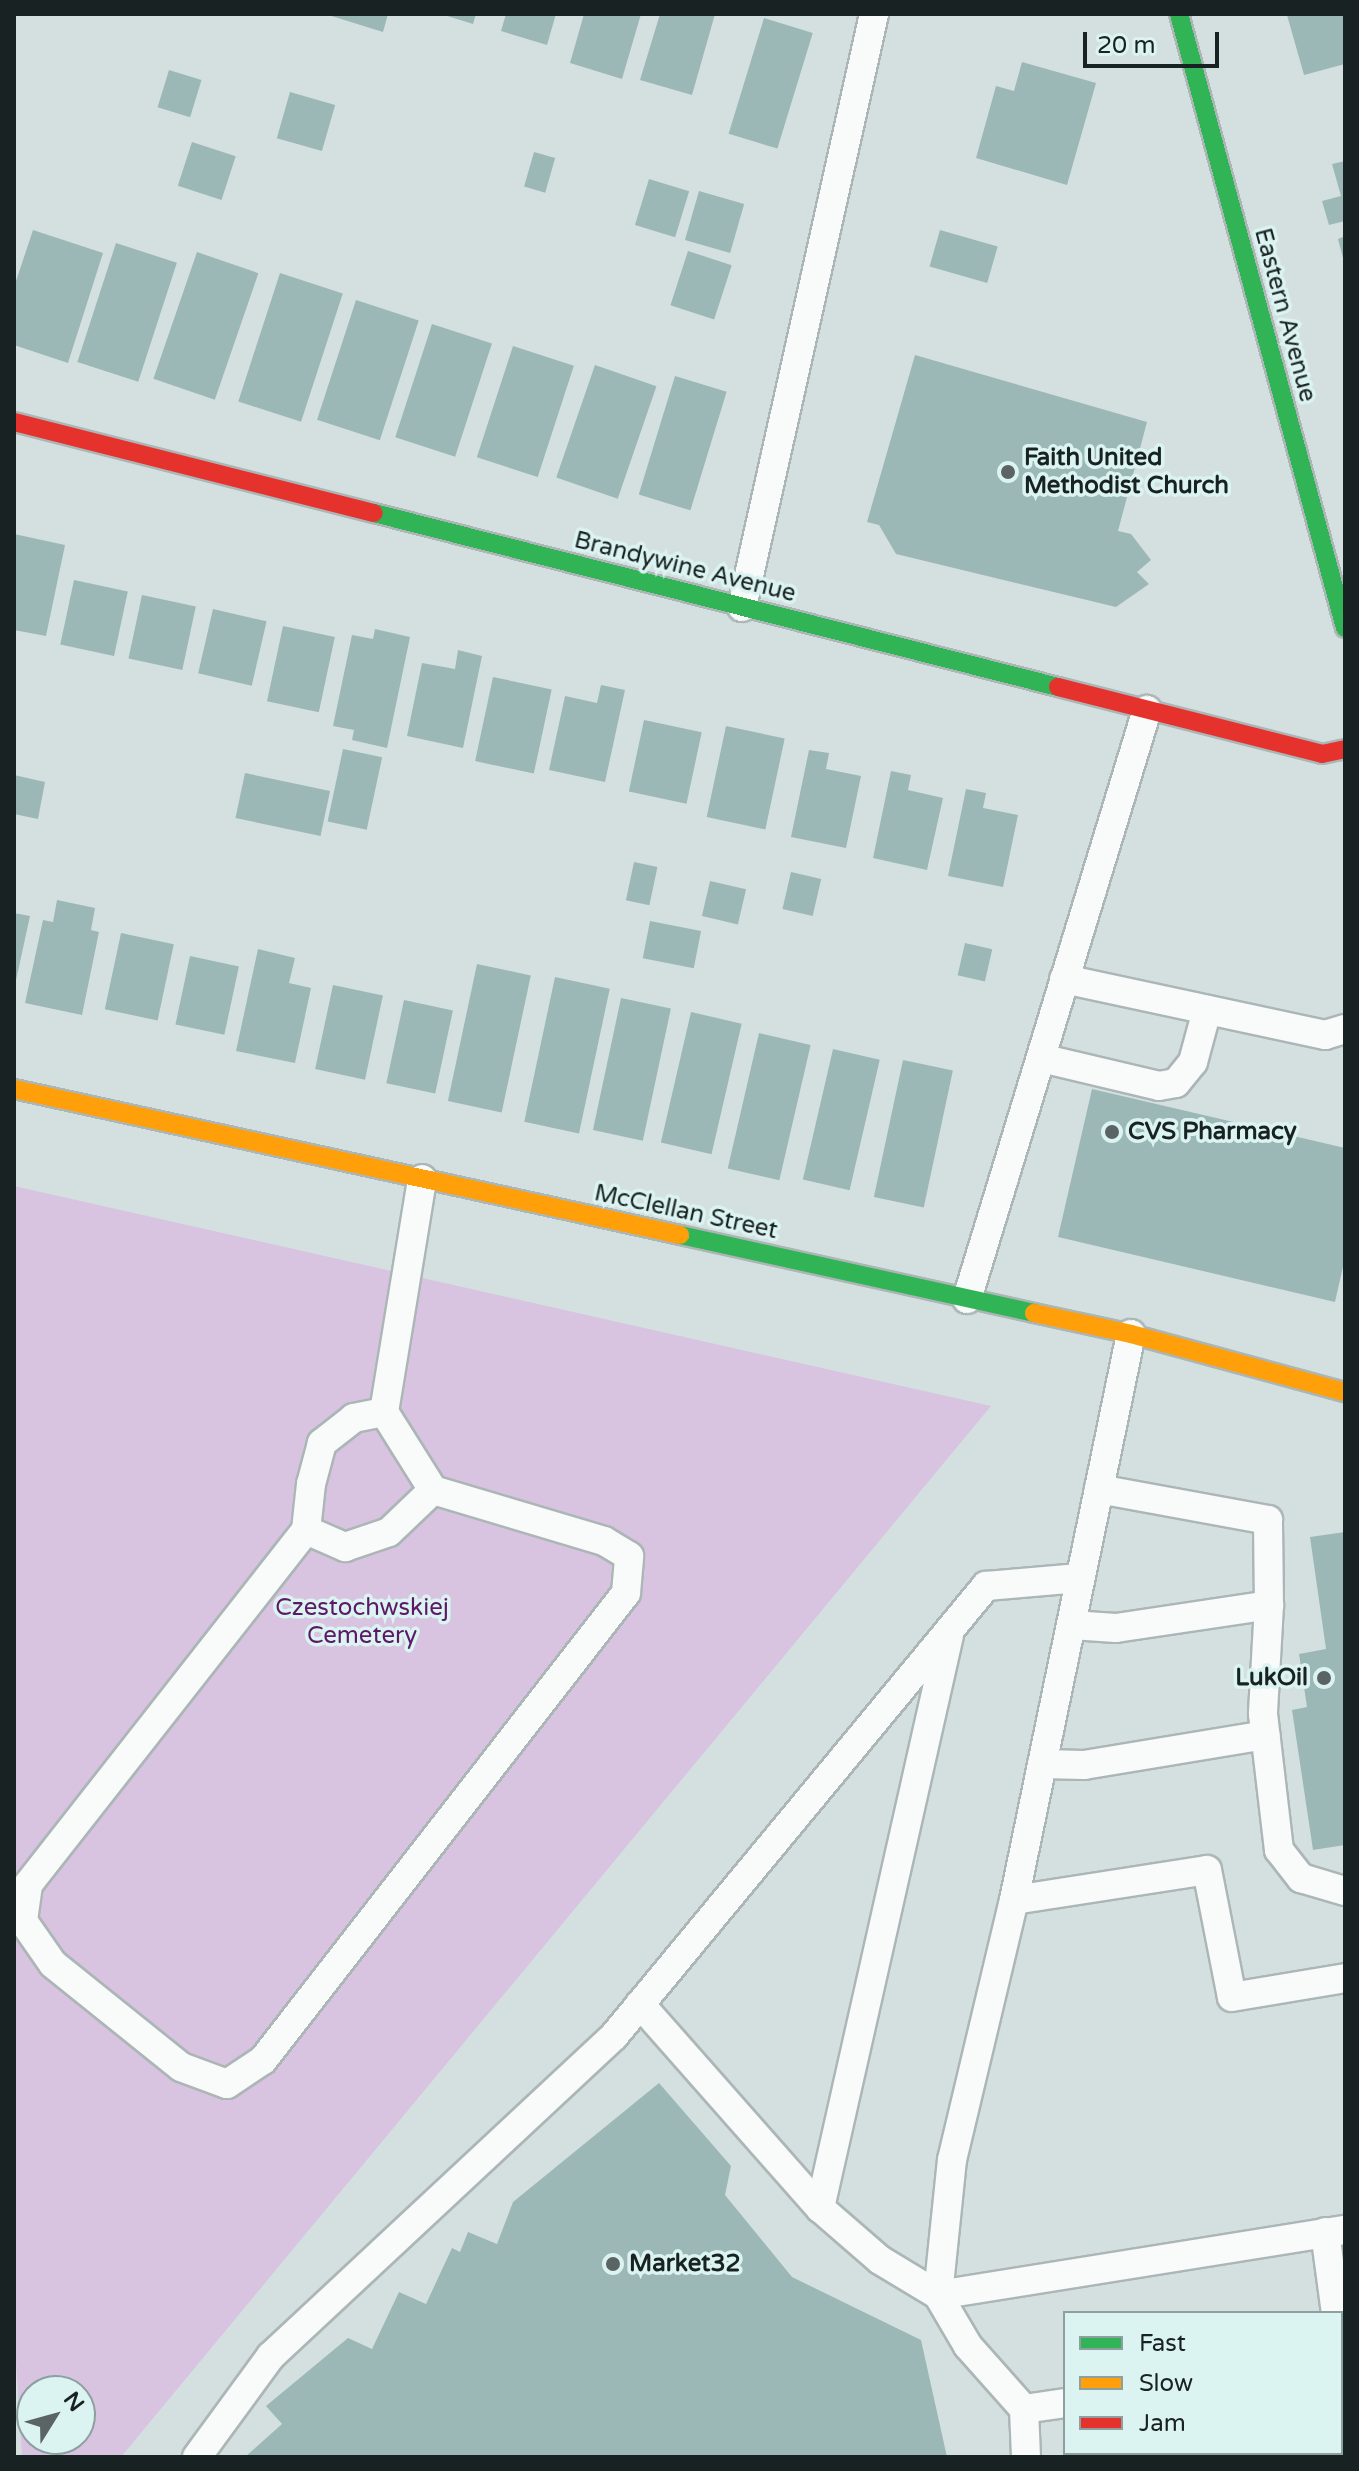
<!DOCTYPE html>
<style>
body{margin:0}
#map{position:relative;width:1359px;height:2471px;overflow:hidden;background:#d4e0e0;font-family:"Varela Round",sans-serif}
div>[style]{position:absolute}
.green>*{inset:0;background:#d8c4e0}
.building>*{inset:0;background:#9bb8b7;transform-origin:0 0}
.roads{filter:drop-shadow(2px 0 #acb6b6) drop-shadow(-2px 0 #acb6b6) drop-shadow(0 2px #acb6b6) drop-shadow(0 -2px #acb6b6)}
.lane>*{height:28px;margin:-14px;padding:0 14px;transform-origin:14px;border-radius:14px;background:#f9fafa}
.fast>*{height:18px;margin:-9px;padding:0 9px;transform-origin:9px;border-radius:9px;background:#30b455}
.slow>*{height:18px;margin:-9px;padding:0 9px;transform-origin:9px;border-radius:9px;background:#ff9f0a}
.jam>*{height:18px;margin:-9px;padding:0 9px;transform-origin:9px;border-radius:9px;background:#e5322d}
.dots>*{width:22px;height:22px;translate:-50% -50%;box-sizing:border-box;border:4px solid #dbf3f1;border-radius:50%}
span{translate:-50% -50%;white-space:nowrap;text-align:center;line-height:1.15;-webkit-text-stroke:7px #dbf3f1;paint-order:stroke}
.street-label{font-size:24px;color:#192222}
.poi-label{font-size:24px;color:#192222;font-weight:700}
.left{translate:0 -50%;text-align:left}
.right{translate:-100% -50%;text-align:right}
.park-label{font-size:24px;color:#5d1965}
.frame{position:absolute;inset:0;border:16px solid #192222;pointer-events:none}
.legend{position:absolute;left:1063px;top:2311px;width:280px;height:144px;box-sizing:border-box;background:#dbf3f1;border:2px solid #8d9f9e;margin:0;padding:10px 14px;list-style:none;font-size:24px;color:#192222}
.legend li{display:flex;align-items:center;gap:16px;height:40px}
.legend b{width:40px;border:2px solid #8d9f9e}
.north{position:absolute;left:16px;top:2375px;width:80px;height:80px;box-sizing:border-box;background:#dbf3f1;border:2px solid #8d9f9e;border-radius:50%;rotate:53deg;font-size:22px;font-weight:700;line-height:32px;text-align:center;color:#192222}
.north::after{content:'';display:block;margin:auto;width:28px;height:36px;background:#5a6464;clip-path:polygon(50% 0,100% 100%,50% 72%,0 100%)}
.scale{position:absolute;left:1083px;top:32px;width:136px;height:36px;box-sizing:border-box;border:4px solid #192222;border-top:0;padding-left:10px;font-size:24px;line-height:28px;white-space:nowrap;color:#192222;-webkit-text-stroke:6px #dbf3f1;paint-order:stroke}
</style>
<div id="map">
<div class="green">
<div style="clip-path:polygon(evenodd,14px 1186px,991px 1406px,121px 2457px,22px 2457px,14px 2331px,14px 1186px,32px 2391px,80px 2391px,80px 2439px,32px 2439px,32px 2391px)"></div>
</div>
<div class="building">
<div style="clip-path:polygon(325px 14px,388px 14px,383px 32px)"></div>
<div style="clip-path:polygon(441px 14px,476px 14px,473px 24px)"></div>
<div style="clip-path:polygon(506px 14px,556px 14px,547px 45px,501px 31px)"></div>
<div style="clip-path:polygon(584px 14px,641px 14px,622px 79px,570px 63px)"></div>
<div style="clip-path:polygon(660px 14px,715px 14px,692px 95px,640px 80px)"></div>
<div style="clip-path:polygon(1345px 14px,1345px 64px,1304px 75px,1287px 15px)"></div>
<div style="left:764px;top:18px;width:51px;height:121px;rotate:17deg"></div>
<div style="clip-path:polygon(1022px 62px,1096px 83px,1067px 185px,976px 158px,996px 86px,1014px 91px)"></div>
<div style="left:169px;top:70px;width:34px;height:39px;rotate:17deg"></div>
<div style="left:290px;top:92px;width:47px;height:48px;rotate:16deg"></div>
<div style="left:192px;top:142px;width:46px;height:46px;rotate:18deg"></div>
<div style="left:534px;top:152px;width:22px;height:36px;rotate:16deg"></div>
<div style="clip-path:polygon(1345px 161px,1345px 221px,1329px 225px,1322px 201px,1341px 196px,1332px 164px)"></div>
<div style="left:649px;top:179px;width:42px;height:48px;rotate:17deg"></div>
<div style="left:699px;top:191px;width:47px;height:51px;rotate:16deg"></div>
<div style="clip-path:polygon(33px 230px,103px 253px,68px 363px,14px 345px,14px 287px)"></div>
<div style="left:940px;top:230px;width:60px;height:38px;rotate:16deg"></div>
<div style="clip-path:polygon(1345px 236px,1345px 262px,1344px 262px,1338px 239px)"></div>
<div style="left:116px;top:243px;width:64px;height:125px;rotate:18deg"></div>
<div style="left:688px;top:251px;width:46px;height:57px;rotate:18deg"></div>
<div style="left:197px;top:252px;width:65px;height:134px;rotate:19deg"></div>
<div style="left:280px;top:273px;width:66px;height:135px;rotate:18deg"></div>
<div style="left:356px;top:300px;width:66px;height:126px;rotate:18deg"></div>
<div style="left:432px;top:324px;width:63px;height:119px;rotate:18deg"></div>
<div style="left:513px;top:346px;width:64px;height:117px;rotate:18deg"></div>
<div style="clip-path:polygon(915px 355px,1147px 422px,1118px 531px,1131px 534px,1151px 560px,1137px 572px,1149px 584px,1116px 607px,896px 554px,879px 525px,867px 522px)"></div>
<div style="left:595px;top:365px;width:65px;height:119px;rotate:19deg"></div>
<div style="left:675px;top:376px;width:54px;height:124px;rotate:17deg"></div>
<div style="clip-path:polygon(14px 534px,65px 545px,46px 636px,14px 630px)"></div>
<div style="left:74px;top:580px;width:55px;height:66px;rotate:12deg"></div>
<div style="left:142px;top:595px;width:55px;height:65px;rotate:12deg"></div>
<div style="left:213px;top:609px;width:55px;height:66px;rotate:13deg"></div>
<div style="left:283px;top:626px;width:53px;height:77px;rotate:12deg"></div>
<div style="clip-path:polygon(375px 629px,410px 637px,387px 748px,352px 740px,354px 730px,333px 726px,352px 635px,373px 639px)"></div>
<div style="clip-path:polygon(458px 650px,482px 656px,463px 748px,407px 736px,422px 663px,455px 669px)"></div>
<div style="left:493px;top:677px;width:60px;height:86px;rotate:12deg"></div>
<div style="clip-path:polygon(601px 685px,625px 690px,605px 782px,549px 770px,565px 696px,597px 703px)"></div>
<div style="left:644px;top:720px;width:59px;height:73px;rotate:12deg"></div>
<div style="left:726px;top:726px;width:60px;height:93px;rotate:12deg"></div>
<div style="left:343px;top:749px;width:40px;height:74px;rotate:12deg"></div>
<div style="clip-path:polygon(809px 750px,829px 753px,826px 769px,861px 776px,846px 848px,791px 837px)"></div>
<div style="clip-path:polygon(891px 771px,911px 775px,908px 790px,943px 798px,927px 870px,873px 858px)"></div>
<div style="left:245px;top:773px;width:87px;height:46px;rotate:12deg"></div>
<div style="clip-path:polygon(14px 775px,45px 782px,38px 819px,14px 814px)"></div>
<div style="clip-path:polygon(966px 789px,986px 793px,983px 808px,1018px 815px,1003px 887px,948px 876px)"></div>
<div style="left:634px;top:862px;width:24px;height:39px;rotate:12deg"></div>
<div style="left:791px;top:872px;width:31px;height:38px;rotate:13deg"></div>
<div style="left:710px;top:881px;width:37px;height:36px;rotate:13deg"></div>
<div style="clip-path:polygon(57px 900px,95px 908px,91px 930px,99px 932px,82px 1015px,25px 1003px,43px 920px,53px 922px)"></div>
<div style="clip-path:polygon(14px 913px,30px 916px,15px 985px,14px 985px)"></div>
<div style="left:650px;top:921px;width:52px;height:38px;rotate:11deg"></div>
<div style="left:121px;top:933px;width:54px;height:78px;rotate:12deg"></div>
<div style="left:965px;top:943px;width:28px;height:33px;rotate:13deg"></div>
<div style="clip-path:polygon(258px 949px,295px 958px,289px 983px,311px 988px,295px 1063px,236px 1051px)"></div>
<div style="left:190px;top:956px;width:50px;height:70px;rotate:12deg"></div>
<div style="left:477px;top:964px;width:55px;height:140px;rotate:12deg"></div>
<div style="left:555px;top:977px;width:56px;height:148px;rotate:12deg"></div>
<div style="left:333px;top:985px;width:51px;height:86px;rotate:12deg"></div>
<div style="left:621px;top:998px;width:51px;height:135px;rotate:12deg"></div>
<div style="left:404px;top:1000px;width:50px;height:85px;rotate:12deg"></div>
<div style="left:691px;top:1012px;width:52px;height:134px;rotate:13deg"></div>
<div style="left:759px;top:1033px;width:53px;height:139px;rotate:13deg"></div>
<div style="left:833px;top:1049px;width:48px;height:134px;rotate:13deg"></div>
<div style="left:903px;top:1060px;width:51px;height:140px;rotate:12deg"></div>
<div style="clip-path:polygon(1092px 1089px,1345px 1148px,1345px 1258px,1335px 1302px,1058px 1237px)"></div>
<div style="clip-path:polygon(1345px 1532px,1345px 1845px,1313px 1850px,1292px 1710px,1307px 1707px,1299px 1654px,1326px 1649px,1310px 1537px)"></div>
<div style="clip-path:polygon(659px 2083px,731px 2166px,725px 2195px,792px 2277px,921px 2340px,947px 2457px,245px 2457px,282px 2424px,266px 2406px,348px 2338px,372px 2349px,399px 2292px,426px 2304px,452px 2248px,460px 2252px,468px 2232px,497px 2244px,513px 2202px)"></div>
</div>
<div class="roads">
<div class="lane">
<div style="left:742px;top:607px;width:608px;rotate:-77.45deg"></div>
<div style="left:1064px;top:979px;width:267px;rotate:12.1deg"></div>
<div style="left:1325px;top:1035px;width:21px;rotate:-17deg"></div>
<div style="left:1041px;top:1058px;width:121px;rotate:13.3deg"></div>
<div style="left:1159px;top:1086px;width:17px;rotate:-10deg"></div>
<div style="left:1176px;top:1083px;width:27px;rotate:-51deg"></div>
<div style="left:1193px;top:1062px;width:54px;rotate:-74.9deg"></div>
<div style="left:967px;top:1299px;width:616px;rotate:-73.01deg"></div>
<div style="left:384px;top:1412px;width:31px;rotate:169deg"></div>
<div style="left:354px;top:1418px;width:41px;rotate:142deg"></div>
<div style="left:322px;top:1443px;width:42px;rotate:105deg"></div>
<div style="left:311px;top:1484px;width:46px;rotate:96.2deg"></div>
<div style="left:306px;top:1530px;width:451px;rotate:128.1deg"></div>
<div style="left:28px;top:1885px;width:36px;rotate:98deg"></div>
<div style="left:23px;top:1921px;width:52px;rotate:55.1deg"></div>
<div style="left:53px;top:1964px;width:164px;rotate:38.8deg"></div>
<div style="left:181px;top:2067px;width:49px;rotate:20.3deg"></div>
<div style="left:227px;top:2084px;width:43px;rotate:-33.7deg"></div>
<div style="left:263px;top:2060px;width:591px;rotate:-52.14deg"></div>
<div style="left:626px;top:1593px;width:37px;rotate:-85deg"></div>
<div style="left:629px;top:1556px;width:29px;rotate:-149deg"></div>
<div style="left:604px;top:1541px;width:178px;rotate:-163.4deg"></div>
<div style="left:433px;top:1490px;width:92px;rotate:-122.1deg"></div>
<div style="left:384px;top:1412px;width:236px;rotate:-80.7deg"></div>
<div style="left:306px;top:1530px;width:43px;rotate:23.6deg"></div>
<div style="left:345px;top:1547px;width:46px;rotate:-18.8deg"></div>
<div style="left:389px;top:1532px;width:61px;rotate:-43.7deg"></div>
<div style="left:1269px;top:1605px;width:109px;rotate:93.2deg"></div>
<div style="left:1263px;top:1714px;width:137px;rotate:83.3deg"></div>
<div style="left:1279px;top:1850px;width:36px;rotate:52deg"></div>
<div style="left:1301px;top:1878px;width:46px;rotate:16.5deg"></div>
<div style="left:1071px;top:1625px;width:45px;rotate:3.8deg"></div>
<div style="left:1116px;top:1628px;width:155px;rotate:-8.5deg"></div>
<div style="left:1269px;top:1605px;width:85px;rotate:-90.7deg"></div>
<div style="left:1268px;top:1520px;width:172px;rotate:-169.6deg"></div>
<div style="left:1042px;top:1764px;width:42px;rotate:1.4deg"></div>
<div style="left:1084px;top:1765px;width:184px;rotate:-9.4deg"></div>
<div style="left:1014px;top:1900px;width:195px;rotate:-8.8deg"></div>
<div style="left:1207px;top:1870px;width:129px;rotate:78.9deg"></div>
<div style="left:1232px;top:1997px;width:115px;rotate:-9.5deg"></div>
<div style="left:640px;top:2004px;width:272px;rotate:48.6deg"></div>
<div style="left:820px;top:2208px;width:79px;rotate:40.9deg"></div>
<div style="left:880px;top:2260px;width:68px;rotate:31.1deg"></div>
<div style="left:938px;top:2295px;width:59px;rotate:59.5deg"></div>
<div style="left:968px;top:2346px;width:84px;rotate:48.4deg"></div>
<div style="left:1024px;top:2409px;width:41px;rotate:-8.3deg"></div>
<div style="left:820px;top:2208px;width:587px;rotate:-77.31deg"></div>
<div style="left:1325px;top:2232px;width:82px;rotate:82.3deg"></div>
<div style="left:938px;top:2295px;width:136px;rotate:-84.1deg"></div>
<div style="left:952px;top:2160px;width:267px;rotate:-76.6deg"></div>
<div style="left:1014px;top:1900px;width:578px;rotate:-78.32deg"></div>
<div style="left:938px;top:2295px;width:412px;rotate:-9.1deg"></div>
<div style="left:1341px;top:2346px;width:28px;rotate:82deg"></div>
<div style="left:1024px;top:2409px;width:48px;rotate:87.6deg"></div>
<div style="left:1227px;top:2453px;width:4px;rotate:76deg"></div>
<div style="left:197px;top:2457px;width:125px;rotate:-53.8deg"></div>
<div style="left:271px;top:2356px;width:469px;rotate:-43deg"></div>
<div style="left:614px;top:2036px;width:584px;rotate:-50.42deg"></div>
<div style="left:986px;top:1586px;width:94px;rotate:-4.9deg"></div>
</div>
<div class="fast">
<div style="left:1179px;top:14px;width:636px;rotate:74.87deg"></div>
<div style="left:374px;top:513px;width:706px;rotate:14.27deg"></div>
<div style="left:680px;top:1235px;width:362px;rotate:12.4deg"></div>
</div>
<div class="slow">
<div style="left:14px;top:1089px;width:682px;rotate:12.36deg"></div>
<div style="left:1034px;top:1313px;width:99px;rotate:12.2deg"></div>
<div style="left:1131px;top:1334px;width:222px;rotate:15.2deg"></div>
</div>
<div class="jam">
<div style="left:14px;top:422px;width:371px;rotate:14.2deg"></div>
<div style="left:1058px;top:687px;width:272px;rotate:14.2deg"></div>
<div style="left:1322px;top:754px;width:24px;rotate:-12deg"></div>
</div>
</div>
<div class="dots">
<div style="left:1008px;top:472px;background:#5a6464"></div>
<div style="left:1112px;top:1132px;background:#5a6464"></div>
<div style="left:1324px;top:1678px;background:#5a6464"></div>
<div style="left:613px;top:2264px;background:#5a6464"></div>
</div>
<div class="street-label">
<span style="left:1285px;top:315px;rotate:75deg">Eastern Avenue</span>
<span style="left:685px;top:567px;rotate:14deg">Brandywine Avenue</span>
<span style="left:686px;top:1212px;rotate:12deg">McClellan Street</span>
</div>
<div class="poi-label">
<span class="left" style="left:1024px;top:472px">Faith United<br>Methodist Church</span>
<span class="left" style="left:1128px;top:1132px">CVS Pharmacy</span>
<span class="right" style="left:1308px;top:1678px">LukOil</span>
<span class="left" style="left:629px;top:2264px">Market32</span>
</div>
<div class="park-label">
<span style="left:362px;top:1622px">Czestochwskiej<br>Cemetery</span>
</div>
<div class="frame"></div>
<ul class="legend">
<li><b style="height:10px;background:#30b455"></b>Fast</li>
<li><b style="height:10px;background:#ff9f0a"></b>Slow</li>
<li><b style="height:10px;background:#e5322d"></b>Jam</li>
</ul>
<div class="north">N</div>
<div class="scale">20 m</div>
</div>
